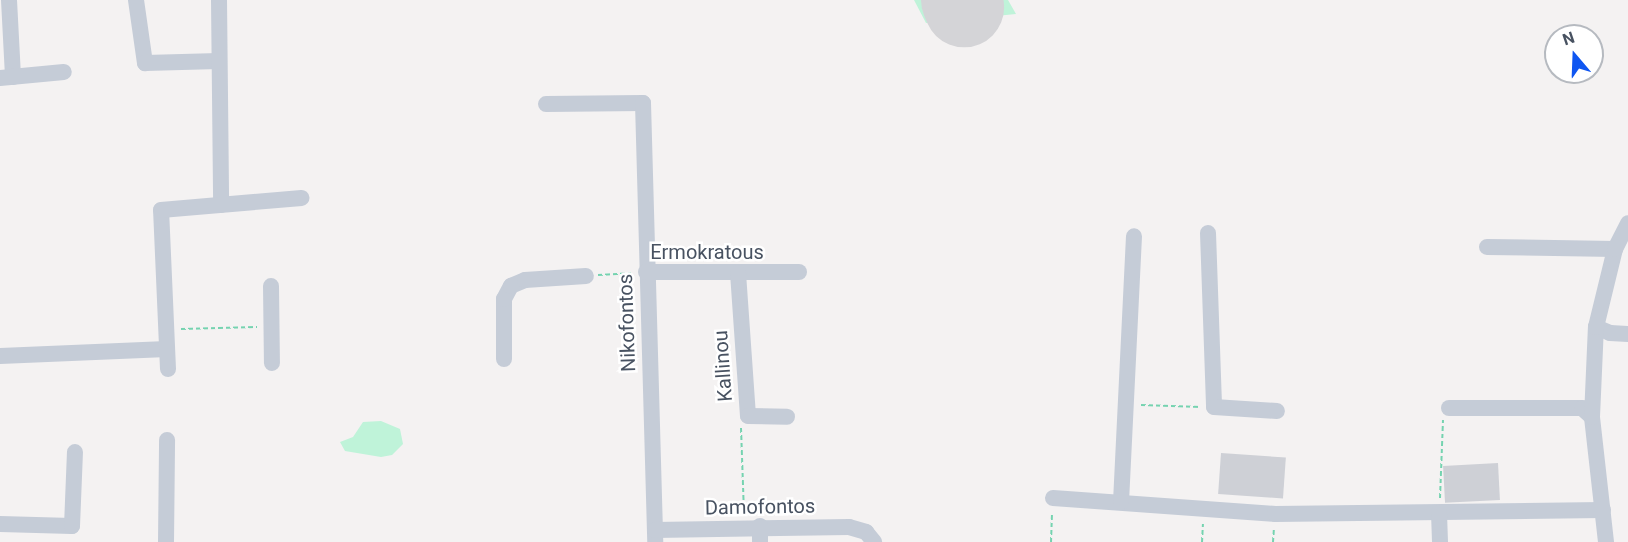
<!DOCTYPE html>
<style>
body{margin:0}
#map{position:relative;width:1628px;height:542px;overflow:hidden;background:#f4f2f2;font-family:Roboto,sans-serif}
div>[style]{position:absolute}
.green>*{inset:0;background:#bff3d9}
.runway>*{height:80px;margin:-40px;padding:0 40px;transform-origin:40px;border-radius:40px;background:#d4d4d7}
.building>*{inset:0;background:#ced0d6;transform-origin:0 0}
.path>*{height:2px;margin-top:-1px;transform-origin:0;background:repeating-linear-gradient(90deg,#75d3b0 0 4.5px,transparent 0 7.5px)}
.minor>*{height:16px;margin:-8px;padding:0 8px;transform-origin:8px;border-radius:8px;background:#c5ccd7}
span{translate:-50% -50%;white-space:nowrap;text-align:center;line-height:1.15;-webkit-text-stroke:5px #fff;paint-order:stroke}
.street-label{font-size:20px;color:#485261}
.north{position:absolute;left:1544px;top:24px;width:60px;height:60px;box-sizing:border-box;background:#fff;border:2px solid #b6bac0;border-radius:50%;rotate:341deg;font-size:16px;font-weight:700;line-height:24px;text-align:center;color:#485261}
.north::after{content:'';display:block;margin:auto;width:21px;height:27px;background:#0f56f1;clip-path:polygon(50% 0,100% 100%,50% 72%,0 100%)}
</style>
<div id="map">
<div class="green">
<div style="clip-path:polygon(914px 0,938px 0,948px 18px,992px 12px,986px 0,1008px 0,1016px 14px,926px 23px)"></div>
<div style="clip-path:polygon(381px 421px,400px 429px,403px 444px,392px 455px,381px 457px,345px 451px,340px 442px,353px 437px,363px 422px)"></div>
</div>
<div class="runway">
<div style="left:961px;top:0;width:8px;rotate:67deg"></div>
</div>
<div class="building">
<div style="left:1221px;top:453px;width:65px;height:41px;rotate:4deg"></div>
<div style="left:1498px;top:463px;width:37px;height:55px;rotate:87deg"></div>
</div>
<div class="path">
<div style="left:598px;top:275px;width:33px;rotate:-3deg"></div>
<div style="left:181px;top:329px;width:76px;rotate:-1.5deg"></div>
<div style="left:1141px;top:405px;width:60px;rotate:1.9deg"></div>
<div style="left:741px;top:428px;width:87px;rotate:88deg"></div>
<div style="left:1440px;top:498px;width:78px;rotate:-87.8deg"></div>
<div style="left:1051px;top:542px;width:30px;rotate:-88deg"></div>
<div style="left:1202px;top:542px;width:18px;rotate:-87deg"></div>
<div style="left:1273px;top:542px;width:15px;rotate:-86deg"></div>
</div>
<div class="minor">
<div style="left:9px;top:0;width:77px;rotate:87deg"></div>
<div style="left:136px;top:0;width:64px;rotate:81.9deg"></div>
<div style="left:145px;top:63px;width:74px;rotate:-1.5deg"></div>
<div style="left:219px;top:0;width:205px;rotate:89.4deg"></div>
<div style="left:0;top:78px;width:64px;rotate:-5.4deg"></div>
<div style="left:546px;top:104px;width:97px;rotate:-0.6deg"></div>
<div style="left:643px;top:103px;width:439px;rotate:88.4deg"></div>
<div style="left:1208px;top:233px;width:174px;rotate:88deg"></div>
<div style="left:1214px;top:407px;width:63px;rotate:3.6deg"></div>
<div style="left:1487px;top:247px;width:128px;rotate:0.9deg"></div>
<div style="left:646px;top:272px;width:153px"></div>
<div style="left:738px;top:273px;width:143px;rotate:86deg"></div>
<div style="left:748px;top:416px;width:39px;rotate:1deg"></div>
<div style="left:271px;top:286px;width:77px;rotate:89.3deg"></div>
<div style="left:1596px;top:327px;width:15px;rotate:23deg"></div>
<div style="left:1610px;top:333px;width:18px;rotate:3deg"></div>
<div style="left:0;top:356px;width:167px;rotate:-2.4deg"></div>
<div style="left:504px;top:359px;width:60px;rotate:-90deg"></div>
<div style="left:504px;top:299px;width:15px;rotate:-62deg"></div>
<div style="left:511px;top:286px;width:15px;rotate:-23deg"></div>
<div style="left:525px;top:280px;width:61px;rotate:-3.8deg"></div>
<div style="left:168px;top:369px;width:159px;rotate:-92.5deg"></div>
<div style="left:161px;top:210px;width:141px;rotate:-4.9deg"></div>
<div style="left:1449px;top:408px;width:133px"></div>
<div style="left:1582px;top:408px;width:13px;rotate:42deg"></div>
<div style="left:1053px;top:498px;width:223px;rotate:4.1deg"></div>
<div style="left:1275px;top:514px;width:328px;rotate:-0.7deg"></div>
<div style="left:1121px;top:502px;width:266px;rotate:-87.2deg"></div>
<div style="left:1439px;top:513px;width:29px;rotate:88deg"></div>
<div style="left:0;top:524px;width:72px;rotate:1.6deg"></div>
<div style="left:72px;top:526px;width:74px;rotate:-87.7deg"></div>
<div style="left:655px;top:530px;width:194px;rotate:-0.9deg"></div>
<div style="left:849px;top:527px;width:18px;rotate:16deg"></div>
<div style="left:866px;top:532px;width:13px;rotate:51deg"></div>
<div style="left:166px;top:542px;width:102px;rotate:-89.4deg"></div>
<div style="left:760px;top:542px;width:16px;rotate:-90deg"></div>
<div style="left:1606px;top:542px;width:126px;rotate:-96.4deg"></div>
<div style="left:1592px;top:417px;width:90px;rotate:-87.5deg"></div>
<div style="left:1596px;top:327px;width:80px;rotate:-76.3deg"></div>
<div style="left:1615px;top:249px;width:29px;rotate:-63deg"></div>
</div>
<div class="street-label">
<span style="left:707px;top:252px">Ermokratous</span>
<span style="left:627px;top:323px;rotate:-92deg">Nikofontos</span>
<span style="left:723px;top:366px;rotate:-94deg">Kallinou</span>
<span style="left:760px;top:507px;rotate:-1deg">Damofontos</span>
</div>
<div class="north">N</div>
</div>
